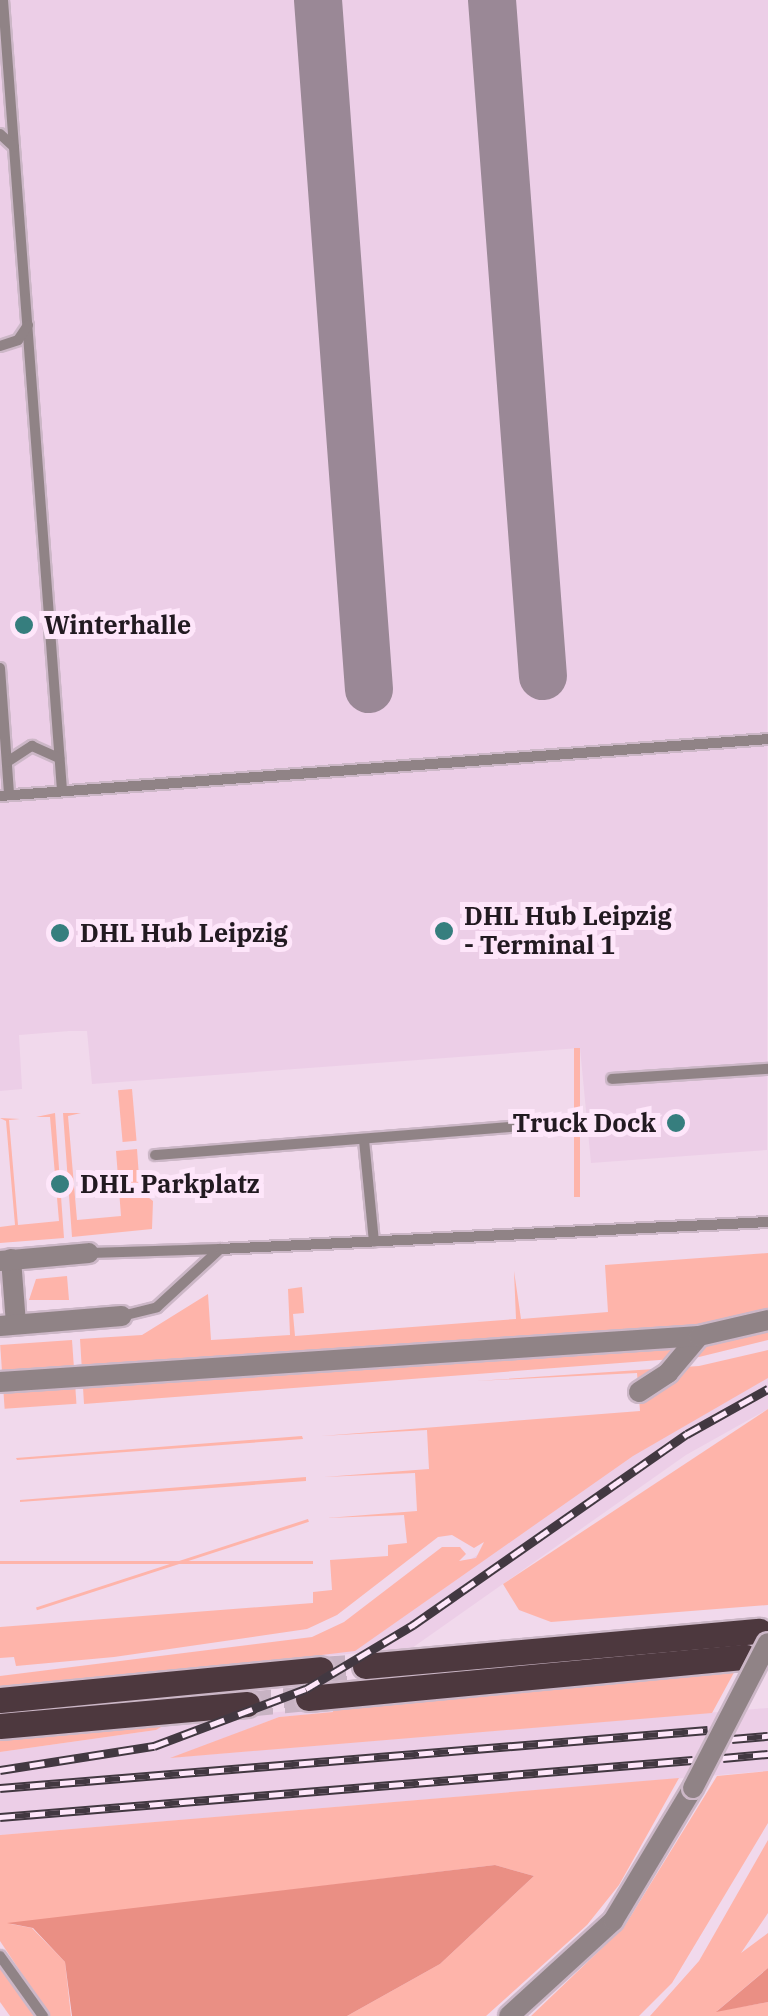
<!DOCTYPE html>
<style>
body{margin:0}
#map{position:relative;width:768px;height:2016px;overflow:hidden;background:#f1d9ec;font-family:"IBM Plex Serif",serif}
div>[style]{position:absolute}
.built>*{inset:0;background:#eccee7}
.green>*{inset:0;background:#feb4aa;transform-origin:0 0}
.forest>*{inset:0;background:#ea8f84}
.taxiway>*{height:48px;margin:-24px;padding:0 24px;transform-origin:24px;border-radius:24px;background:#9a8896}
.primary-tunnel>*{height:25px;margin-top:-12.5px;transform-origin:0;background:repeating-linear-gradient(90deg,#c8b3c3 0 25px,transparent 0 37px)}
.roads{filter:drop-shadow(2px 0 #ccb7c7) drop-shadow(-2px 0 #ccb7c7) drop-shadow(0 2px #ccb7c7) drop-shadow(0 -2px #ccb7c7)}
.service>*{height:10px;margin:-5px;padding:0 5px;transform-origin:5px;border-radius:5px;background:#908386}
.minor>*{height:20px;margin:-10px;padding:0 10px;transform-origin:10px;border-radius:10px;background:#908386}
.tertiary>*{height:20px;margin:-10px;padding:0 10px;transform-origin:10px;border-radius:10px;background:#908386}
.primary>*{height:25px;margin:-12.5px;padding:0 12.5px;transform-origin:12.5px;border-radius:12.5px;background:#4d383e}
.rail>*{height:9px;margin-top:-4.5px;transform-origin:0;background:repeating-linear-gradient(90deg,#fee6fa 0 15px,#423841 0 30px);box-sizing:border-box;border-block:2px solid #423841}
.bridges{filter:drop-shadow(2px 0 #ccb7c7) drop-shadow(-2px 0 #ccb7c7) drop-shadow(0 2px #ccb7c7) drop-shadow(0 -2px #ccb7c7)}
.tertiary-bridge>*{height:20px;margin:-10px;padding:0 10px;transform-origin:10px;border-radius:10px;background:#908386}
.dots>*{width:28px;height:28px;translate:-50% -50%;box-sizing:border-box;border:5px solid #fee6fa;border-radius:50%}
span{translate:-50% -50%;white-space:nowrap;text-align:center;line-height:1.15;-webkit-text-stroke:10px #fee6fa;paint-order:stroke}
.poi-label{font-size:25px;color:#221a21;font-weight:700}
.left{translate:0 -50%;text-align:left}
.right{translate:-100% -50%;text-align:right}
</style>
<div id="map">
<div class="built">
<div style="clip-path:polygon(0 0,768px 0,767px 1150px,591px 1163px,580px 1048px,92px 1084px,87px 1031px,69px 1031px,19px 1035px,22px 1089px,0 1091px)"></div>
<div style="clip-path:polygon(768px 1371px,768px 1409px,686px 1455px,412px 1648px,296px 1659px,336px 1652px,627px 1452px)"></div>
<div style="clip-path:polygon(333px 1707px,333px 1712px,279px 1717px,177px 1757px,768px 1708px,768px 1771px,0 1835px,0 1752px,156px 1730px,170px 1722px)"></div>
</div>
<div class="green">
<div style="left:574px;top:1048px;width:6px;height:149px"></div>
<div style="left:132px;top:1089px;width:52px;height:14px;rotate:85deg"></div>
<div style="clip-path:polygon(55px 1113px,64px 1238px,0 1243px,0 1227px,15px 1225px,6px 1121px,0 1118px,20px 1119px,9px 1120px,18px 1225px,59px 1221px,50px 1117px,36px 1117px)"></div>
<div style="clip-path:polygon(63px 1113px,81px 1113px,68px 1116px,77px 1220px,121px 1216px,116px 1151px,137px 1149px,140px 1191px,153px 1201px,152px 1229px,72px 1237px)"></div>
<div style="clip-path:polygon(768px 1253px,768px 1340px,699px 1357px,84px 1404px,80px 1339px,142px 1335px,208px 1294px,211px 1340px,290px 1335px,288px 1289px,302px 1287px,304px 1313px,293px 1314px,295px 1336px,516px 1319px,514px 1271px,521px 1319px,608px 1312px,605px 1265px)"></div>
<div style="clip-path:polygon(67px 1276px,69px 1300px,29px 1300px,36px 1279px)"></div>
<div style="left:72px;top:1340px;width:64px;height:72px;rotate:86deg"></div>
<div style="clip-path:polygon(768px 1350px,768px 1378px,633px 1456px,355px 1651px,0 1693px,0 1676px,312px 1637px,344px 1622px,442px 1547px,460px 1547px,466px 1554px,459px 1561px,476px 1558px,484px 1542px,474px 1548px,452px 1535px,438px 1537px,337px 1615px,307px 1629px,114px 1657px,16px 1666px,14px 1657px,0 1658px,0 1627px,313px 1603px,313px 1592px,332px 1590px,330px 1560px,388px 1556px,388px 1545px,407px 1543px,404px 1515px,327px 1518px,417px 1511px,415px 1473px,324px 1477px,429px 1469px,427px 1430px,321px 1436px,640px 1411px,637px 1373px,476px 1381px,699px 1366px)"></div>
<div style="clip-path:polygon(768px 1409px,768px 1605px,551px 1622px,519px 1610px,503px 1584px)"></div>
<div style="clip-path:polygon(302px 1436px,303px 1439px,17px 1460px,16px 1458px)"></div>
<div style="clip-path:polygon(306px 1477px,306px 1481px,20px 1502px,20px 1500px)"></div>
<div style="left:308px;top:1519px;width:3px;height:286px;rotate:72deg"></div>
<div style="left:313px;top:1561px;width:3px;height:314px;rotate:90deg"></div>
<div style="clip-path:polygon(737px 1667px,712px 1713px,170px 1758px,279px 1717px,333px 1712px,333px 1707px)"></div>
<div style="clip-path:polygon(170px 1722px,156px 1730px,0 1752px,0 1734px)"></div>
<div style="clip-path:polygon(768px 1771px,768px 1823px,672px 1983px,639px 2016px,531px 2016px,624px 1927px,717px 1776px)"></div>
<div style="clip-path:polygon(679px 1778px,619px 1885px,587px 1925px,486px 2016px,347px 2016px,440px 1964px,534px 1876px,495px 1865px,11px 1924px,32px 1928px,65px 1962px,71px 2016px,50px 2016px,0 1941px,0 1835px)"></div>
<div style="clip-path:polygon(768px 1840px,768px 1913px,741px 1953px,768px 1933px,768px 1968px,717px 2011px,768px 2002px,768px 2016px,650px 2016px,699px 1961px)"></div>
<div style="clip-path:polygon(0 1965px,37px 2016px,10px 2016px,0 2002px)"></div>
</div>
<div class="forest">
<div style="clip-path:polygon(495px 1865px,534px 1876px,440px 1964px,347px 2016px,72px 2016px,65px 1962px,33px 1928px,7px 1923px)"></div>
<div style="clip-path:polygon(768px 1968px,768px 2002px,716px 2012px)"></div>
</div>
<div class="taxiway">
<div style="left:318px;top:0;width:691px;rotate:85.77deg"></div>
<div style="left:492px;top:0;width:678px;rotate:85.69deg"></div>
</div>
<div class="primary-tunnel">
<div style="left:321px;top:1669px;width:44px;rotate:-3.9deg"></div>
<div style="left:247px;top:1704px;width:61px;rotate:-5.6deg"></div>
</div>
<div class="roads">
<div class="service">
<div style="left:3px;top:0;width:793px;rotate:85.73deg"></div>
<div style="left:0;top:134px;width:19px;rotate:43deg"></div>
<div style="left:0;top:346px;width:19px;rotate:-18deg"></div>
<div style="left:18px;top:340px;width:18px;rotate:-56deg"></div>
<div style="left:0;top:668px;width:127px;rotate:85.9deg"></div>
<div style="left:7px;top:762px;width:30px;rotate:-33deg"></div>
<div style="left:32px;top:746px;width:30px;rotate:24deg"></div>
<div style="left:0;top:796px;width:770px;rotate:-4.24deg"></div>
<div style="left:612px;top:1079px;width:156px;rotate:-3.7deg"></div>
<div style="left:364px;top:1140px;width:102px;rotate:84.4deg"></div>
<div style="left:155px;top:1155px;width:373px;rotate:-4.5deg"></div>
<div style="left:90px;top:1253px;width:130px;rotate:-1.8deg"></div>
<div style="left:122px;top:1316px;width:36px;rotate:-14deg"></div>
<div style="left:157px;top:1307px;width:86px;rotate:-42.6deg"></div>
<div style="left:220px;top:1249px;width:549px;rotate:-2.82deg"></div>
<div style="left:0;top:1956px;width:74px;rotate:54.4deg"></div>
</div>
<div class="minor">
<div style="left:11px;top:1259px;width:65px;rotate:85.6deg"></div>
<div style="left:0;top:1261px;width:89px;rotate:-5.1deg"></div>
<div style="left:0;top:1326px;width:122px;rotate:-4.7deg"></div>
<div style="left:639px;top:1392px;width:35px;rotate:-33deg"></div>
<div style="left:668px;top:1373px;width:48px;rotate:-50deg"></div>
</div>
<div class="tertiary">
<div style="left:0;top:1382px;width:701px;rotate:-3.77deg"></div>
<div style="left:699px;top:1336px;width:71px;rotate:-13.1deg"></div>
<div style="left:509px;top:2016px;width:141px;rotate:-42.4deg"></div>
<div style="left:613px;top:1921px;width:155px;rotate:-59deg"></div>
</div>
<div class="primary">
<div style="left:365px;top:1666px;width:396px;rotate:-5.1deg"></div>
<div style="left:308px;top:1698px;width:439px;rotate:-5.4deg"></div>
<div style="left:0;top:1700px;width:322px;rotate:-5.5deg"></div>
<div style="left:0;top:1726px;width:248px;rotate:-5.1deg"></div>
</div>
</div>
<div class="rail">
<div style="left:732px;top:1739px;width:36px;rotate:-5deg"></div>
<div style="left:723px;top:1758px;width:45px;rotate:-5.1deg"></div>
<div style="left:0;top:1770px;width:156px;rotate:-8.9deg"></div>
<div style="left:154px;top:1746px;width:162px;rotate:-20.6deg"></div>
<div style="left:306px;top:1689px;width:125px;rotate:-30.9deg"></div>
<div style="left:413px;top:1625px;width:334px;rotate:-34.9deg"></div>
<div style="left:687px;top:1434px;width:93px;rotate:-29.1deg"></div>
<div style="left:0;top:1788px;width:710px;rotate:-4.68deg"></div>
<div style="left:0;top:1817px;width:695px;rotate:-4.7deg"></div>
</div>
<div class="bridges">
<div class="tertiary-bridge">
<div style="left:693px;top:1788px;width:163px;rotate:-62.7deg"></div>
</div>
</div>
<div class="dots">
<div style="left:24px;top:625px;background:#367e7e"></div>
<div style="left:444px;top:931px;background:#367e7e"></div>
<div style="left:60px;top:933px;background:#367e7e"></div>
<div style="left:676px;top:1123px;background:#367e7e"></div>
<div style="left:60px;top:1184px;background:#367e7e"></div>
</div>
<div class="poi-label">
<span class="left" style="left:44px;top:625px">Winterhalle</span>
<span class="left" style="left:464px;top:931px">DHL Hub Leipzig<br>- Terminal 1</span>
<span class="left" style="left:80px;top:933px">DHL Hub Leipzig</span>
<span class="right" style="left:656px;top:1123px">Truck Dock</span>
<span class="left" style="left:80px;top:1184px">DHL Parkplatz</span>
</div>
</div>
